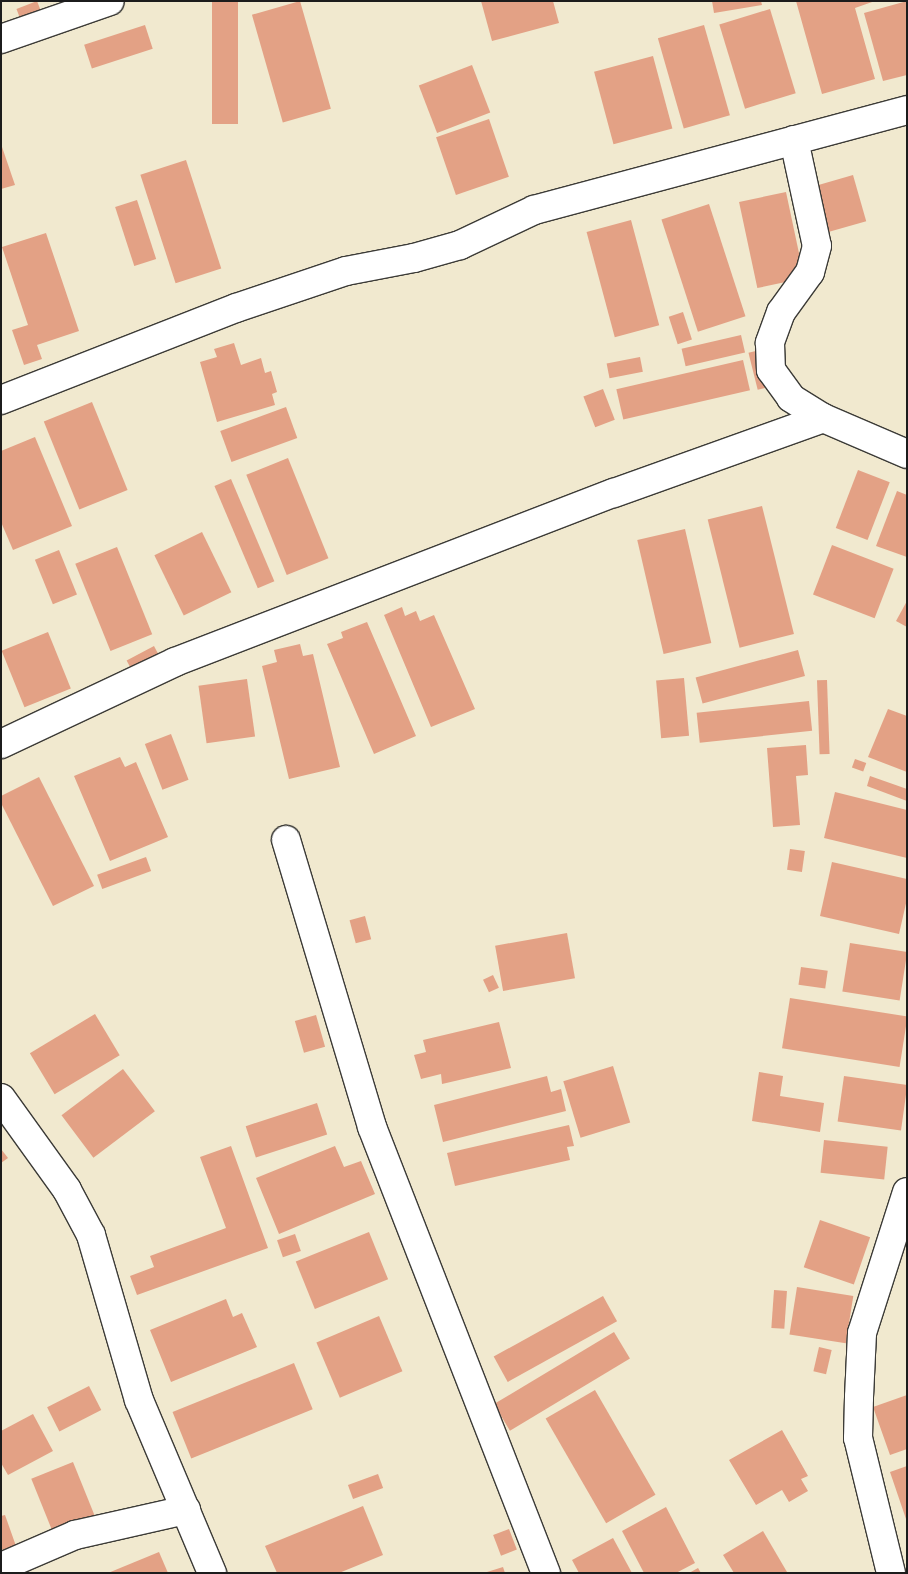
<!DOCTYPE html>
<style>
body{margin:0}
#map{position:relative;width:908px;height:1574px;overflow:hidden;background:#f1e9cf;font-family:"EB Garamond",serif}
div>[style]{position:absolute}
.building>*{inset:0;background:#e3a185;transform-origin:0 0}
.roads{filter:drop-shadow(1px 0 #3c3b37) drop-shadow(-1px 0 #3c3b37) drop-shadow(0 1px #3c3b37) drop-shadow(0 -1px #3c3b37)}
.minor>*{height:28px;margin:-14px;padding:0 14px;transform-origin:14px;border-radius:14px;background:#fff}
span{translate:-50% -50%;white-space:nowrap;text-align:center;line-height:1.15;-webkit-text-stroke:4.5px #fbf7ec;paint-order:stroke}
.frame{position:absolute;inset:0;border:2px solid #1c1c1c;pointer-events:none}
</style>
<div id="map">
<div class="building">
<div style="left:37px;top:1px;width:17px;height:22px;rotate:69deg"></div>
<div style="left:212px;top:1px;width:26px;height:123px"></div>
<div style="left:300px;top:1px;width:112px;height:50px;rotate:74deg"></div>
<div style="clip-path:polygon(481px 1px,553px 1px,559px 23px,492px 41px)"></div>
<div style="clip-path:polygon(712px 1px,761px 1px,762px 5px,714px 13px)"></div>
<div style="clip-path:polygon(796px 1px,875px 1px,855px 8px,875px 79px,822px 94px)"></div>
<div style="clip-path:polygon(907px 1px,907px 75px,883px 81px,864px 13px)"></div>
<div style="left:770px;top:9px;width:88px;height:53px;rotate:73deg"></div>
<div style="left:145px;top:25px;width:25px;height:64px;rotate:72deg"></div>
<div style="left:704px;top:25px;width:94px;height:48px;rotate:74deg"></div>
<div style="left:653px;top:56px;width:75px;height:61px;rotate:75deg"></div>
<div style="left:472px;top:65px;width:51px;height:57px;rotate:69deg"></div>
<div style="left:489px;top:119px;width:61px;height:56px;rotate:71deg"></div>
<div style="clip-path:polygon(1px 144px,15px 185px,1px 189px)"></div>
<div style="left:186px;top:160px;width:114px;height:48px;rotate:72deg"></div>
<div style="left:853px;top:175px;width:48px;height:44px;rotate:74deg"></div>
<div style="left:786px;top:192px;width:88px;height:48px;rotate:78deg"></div>
<div style="left:137px;top:200px;width:62px;height:23px;rotate:72deg"></div>
<div style="left:709px;top:204px;width:118px;height:50px;rotate:72deg"></div>
<div style="left:631px;top:220px;width:109px;height:46px;rotate:75deg"></div>
<div style="clip-path:polygon(46px 233px,79px 331px,37px 345px,42px 359px,24px 365px,12px 330px,28px 325px,2px 247px)"></div>
<div style="left:683px;top:312px;width:29px;height:15px;rotate:72deg"></div>
<div style="left:741px;top:335px;width:18px;height:61px;rotate:77deg"></div>
<div style="clip-path:polygon(234px 343px,241px 365px,261px 358px,265px 373px,271px 371px,277px 392px,272px 394px,275px 405px,217px 422px,200px 362px,217px 357px,214px 349px)"></div>
<div style="left:764px;top:349px;width:38px;height:16px;rotate:76deg"></div>
<div style="left:640px;top:357px;width:15px;height:34px;rotate:79deg"></div>
<div style="left:743px;top:360px;width:31px;height:130px;rotate:77deg"></div>
<div style="left:603px;top:389px;width:33px;height:21px;rotate:69deg"></div>
<div style="left:92px;top:402px;width:95px;height:52px;rotate:68deg"></div>
<div style="left:286px;top:407px;width:33px;height:70px;rotate:70deg"></div>
<div style="clip-path:polygon(35px 437px,72px 526px,13px 550px,1px 522px,1px 451px)"></div>
<div style="left:288px;top:458px;width:108px;height:45px;rotate:68deg"></div>
<div style="left:858px;top:470px;width:34px;height:62px;rotate:21deg"></div>
<div style="left:231px;top:479px;width:111px;height:18px;rotate:67deg"></div>
<div style="clip-path:polygon(897px 491px,907px 495px,907px 557px,876px 546px)"></div>
<div style="left:762px;top:506px;width:132px;height:56px;rotate:76deg"></div>
<div style="left:685px;top:529px;width:117px;height:49px;rotate:77deg"></div>
<div style="left:202px;top:532px;width:67px;height:53px;rotate:64deg"></div>
<div style="left:832px;top:545px;width:66px;height:53px;rotate:21deg"></div>
<div style="left:117px;top:547px;width:94px;height:45px;rotate:68deg"></div>
<div style="left:59px;top:550px;width:48px;height:26px;rotate:68deg"></div>
<div style="clip-path:polygon(907px 601px,907px 627px,896px 621px)"></div>
<div style="clip-path:polygon(402px 607px,405px 616px,416px 611px,420px 621px,434px 615px,475px 709px,431px 727px,384px 615px)"></div>
<div style="clip-path:polygon(367px 622px,416px 736px,374px 754px,327px 644px,343px 638px,341px 632px)"></div>
<div style="left:48px;top:632px;width:61px;height:50px;rotate:68deg"></div>
<div style="clip-path:polygon(300px 644px,303px 656px,313px 654px,340px 767px,289px 779px,262px 666px,277px 662px,274px 650px)"></div>
<div style="left:154px;top:646px;width:15px;height:31px;rotate:62deg"></div>
<div style="left:798px;top:650px;width:27px;height:106px;rotate:75deg"></div>
<div style="left:684px;top:678px;width:58px;height:28px;rotate:85deg"></div>
<div style="left:247px;top:679px;width:58px;height:49px;rotate:82deg"></div>
<div style="left:827px;top:680px;width:74px;height:10px;rotate:88deg"></div>
<div style="left:809px;top:701px;width:30px;height:113px;rotate:84deg"></div>
<div style="clip-path:polygon(888px 709px,907px 716px,907px 772px,868px 757px)"></div>
<div style="left:171px;top:734px;width:49px;height:28px;rotate:69deg"></div>
<div style="clip-path:polygon(806px 745px,808px 775px,796px 776px,800px 825px,773px 827px,767px 748px)"></div>
<div style="clip-path:polygon(120px 757px,125px 767px,136px 762px,168px 837px,110px 861px,74px 776px)"></div>
<div style="left:855px;top:759px;width:12px;height:9px;rotate:20deg"></div>
<div style="clip-path:polygon(870px 776px,907px 789px,907px 801px,867px 786px)"></div>
<div style="clip-path:polygon(39px 777px,94px 886px,53px 906px,1px 803px,1px 796px)"></div>
<div style="clip-path:polygon(835px 792px,907px 810px,907px 858px,824px 838px)"></div>
<div style="left:790px;top:849px;width:15px;height:21px;rotate:8deg"></div>
<div style="left:146px;top:857px;width:15px;height:52px;rotate:70deg"></div>
<div style="clip-path:polygon(832px 862px,907px 879px,907px 899px,899px 934px,820px 916px)"></div>
<div style="left:365px;top:916px;width:24px;height:16px;rotate:75deg"></div>
<div style="left:567px;top:933px;width:46px;height:73px;rotate:80deg"></div>
<div style="left:850px;top:943px;width:58px;height:49px;rotate:9deg"></div>
<div style="left:801px;top:967px;width:27px;height:18px;rotate:8deg"></div>
<div style="left:493px;top:975px;width:14px;height:11px;rotate:65deg"></div>
<div style="left:790px;top:998px;width:119px;height:51px;rotate:9deg"></div>
<div style="left:95px;top:1014px;width:48px;height:76px;rotate:59deg"></div>
<div style="left:316px;top:1015px;width:33px;height:22px;rotate:74deg"></div>
<div style="clip-path:polygon(499px 1022px,511px 1068px,442px 1084px,441px 1074px,421px 1079px,414px 1055px,426px 1052px,423px 1040px)"></div>
<div style="left:613px;top:1066px;width:59px;height:52px;rotate:73deg"></div>
<div style="left:123px;top:1069px;width:53px;height:77px;rotate:53deg"></div>
<div style="clip-path:polygon(759px 1072px,783px 1076px,780px 1096px,824px 1103px,820px 1132px,752px 1121px)"></div>
<div style="clip-path:polygon(547px 1076px,551px 1092px,561px 1089px,566px 1111px,443px 1142px,434px 1105px)"></div>
<div style="left:844px;top:1076px;width:64px;height:46px;rotate:8deg"></div>
<div style="left:317px;top:1103px;width:33px;height:75px;rotate:72deg"></div>
<div style="clip-path:polygon(569px 1125px,574px 1146px,567px 1147px,570px 1160px,455px 1186px,447px 1153px)"></div>
<div style="left:824px;top:1140px;width:64px;height:33px;rotate:6deg"></div>
<div style="clip-path:polygon(231px 1146px,268px 1248px,137px 1295px,130px 1276px,154px 1267px,150px 1256px,226px 1228px,200px 1157px)"></div>
<div style="clip-path:polygon(335px 1146px,344px 1167px,361px 1161px,375px 1194px,279px 1234px,256px 1178px)"></div>
<div style="clip-path:polygon(1px 1149px,8px 1158px,1px 1163px)"></div>
<div style="left:820px;top:1220px;width:53px;height:50px;rotate:19deg"></div>
<div style="left:369px;top:1232px;width:51px;height:79px;rotate:68deg"></div>
<div style="left:295px;top:1234px;width:18px;height:19px;rotate:71deg"></div>
<div style="left:797px;top:1287px;width:57px;height:48px;rotate:9deg"></div>
<div style="left:774px;top:1290px;width:13px;height:38px;rotate:4deg"></div>
<div style="left:603px;top:1296px;width:29px;height:125px;rotate:61deg"></div>
<div style="clip-path:polygon(226px 1299px,233px 1317px,242px 1313px,257px 1347px,171px 1382px,150px 1330px)"></div>
<div style="left:379px;top:1316px;width:60px;height:68px;rotate:67deg"></div>
<div style="left:614px;top:1332px;width:31px;height:140px;rotate:59deg"></div>
<div style="left:819px;top:1347px;width:13px;height:25px;rotate:13deg"></div>
<div style="left:294px;top:1363px;width:50px;height:131px;rotate:68deg"></div>
<div style="left:89px;top:1386px;width:27px;height:47px;rotate:63deg"></div>
<div style="left:595px;top:1390px;width:121px;height:57px;rotate:60deg"></div>
<div style="clip-path:polygon(907px 1395px,907px 1449px,890px 1455px,873px 1407px)"></div>
<div style="clip-path:polygon(33px 1414px,53px 1451px,8px 1475px,1px 1463px,1px 1431px)"></div>
<div style="clip-path:polygon(782px 1430px,808px 1476px,801px 1479px,808px 1491px,789px 1502px,782px 1490px,756px 1505px,729px 1460px)"></div>
<div style="left:73px;top:1462px;width:62px;height:45px;rotate:68deg"></div>
<div style="clip-path:polygon(907px 1466px,907px 1519px,906px 1519px,890px 1472px)"></div>
<div style="left:378px;top:1474px;width:15px;height:32px;rotate:70deg"></div>
<div style="clip-path:polygon(363px 1506px,383px 1555px,339px 1573px,277px 1573px,265px 1546px)"></div>
<div style="clip-path:polygon(666px 1507px,695px 1563px,676px 1573px,644px 1573px,622px 1531px)"></div>
<div style="clip-path:polygon(5px 1515px,16px 1546px,1px 1550px,1px 1516px)"></div>
<div style="left:509px;top:1529px;width:22px;height:17px;rotate:69deg"></div>
<div style="clip-path:polygon(763px 1531px,787px 1572px,734px 1573px,723px 1555px)"></div>
<div style="clip-path:polygon(613px 1538px,632px 1573px,579px 1573px,572px 1560px)"></div>
<div style="clip-path:polygon(159px 1552px,168px 1573px,108px 1573px)"></div>
<div style="clip-path:polygon(503px 1567px,505px 1573px,487px 1573px,487px 1572px)"></div>
<div style="clip-path:polygon(698px 1568px,701px 1573px,689px 1573px)"></div>
</div>
<div class="roads">
<div class="minor">
<div style="left:1px;top:39px;width:115px;rotate:-19.2deg"></div>
<div style="left:794px;top:140px;width:108px;rotate:77.8deg"></div>
<div style="left:817px;top:246px;width:27px;rotate:105deg"></div>
<div style="left:810px;top:272px;width:49px;rotate:125.9deg"></div>
<div style="left:781px;top:312px;width:33px;rotate:110deg"></div>
<div style="left:770px;top:343px;width:27px;rotate:88deg"></div>
<div style="left:771px;top:370px;width:34px;rotate:54deg"></div>
<div style="left:791px;top:398px;width:38px;rotate:32deg"></div>
<div style="left:823px;top:418px;width:91px;rotate:23.2deg"></div>
<div style="left:1px;top:400px;width:252px;rotate:-21.4deg"></div>
<div style="left:236px;top:308px;width:116px;rotate:-18.6deg"></div>
<div style="left:346px;top:271px;width:69px;rotate:-10.8deg"></div>
<div style="left:414px;top:258px;width:48px;rotate:-15.8deg"></div>
<div style="left:460px;top:245px;width:82px;rotate:-25.3deg"></div>
<div style="left:534px;top:210px;width:386px;rotate:-15deg"></div>
<div style="left:1px;top:744px;width:192px;rotate:-25.2deg"></div>
<div style="left:175px;top:662px;width:470px;rotate:-21.1deg"></div>
<div style="left:614px;top:493px;width:222px;rotate:-19.7deg"></div>
<div style="left:286px;top:840px;width:300px;rotate:73.3deg"></div>
<div style="left:372px;top:1127px;width:479px;rotate:68.7deg"></div>
<div style="left:1px;top:1098px;width:113px;rotate:54.3deg"></div>
<div style="left:67px;top:1190px;width:51px;rotate:61.9deg"></div>
<div style="left:91px;top:1235px;width:172px;rotate:73.8deg"></div>
<div style="left:139px;top:1400px;width:188px;rotate:67.1deg"></div>
<div style="left:1px;top:1567px;width:81px;rotate:-23.4deg"></div>
<div style="left:75px;top:1535px;width:114px;rotate:-12.7deg"></div>
<div style="left:891px;top:1573px;width:139px;rotate:-103.7deg"></div>
<div style="left:858px;top:1438px;width:41px;rotate:-88.6deg"></div>
<div style="left:859px;top:1397px;width:64px;rotate:-87.3deg"></div>
<div style="left:862px;top:1333px;width:148px;rotate:-72.3deg"></div>
</div>
</div>
<div class="frame"></div>
</div>
